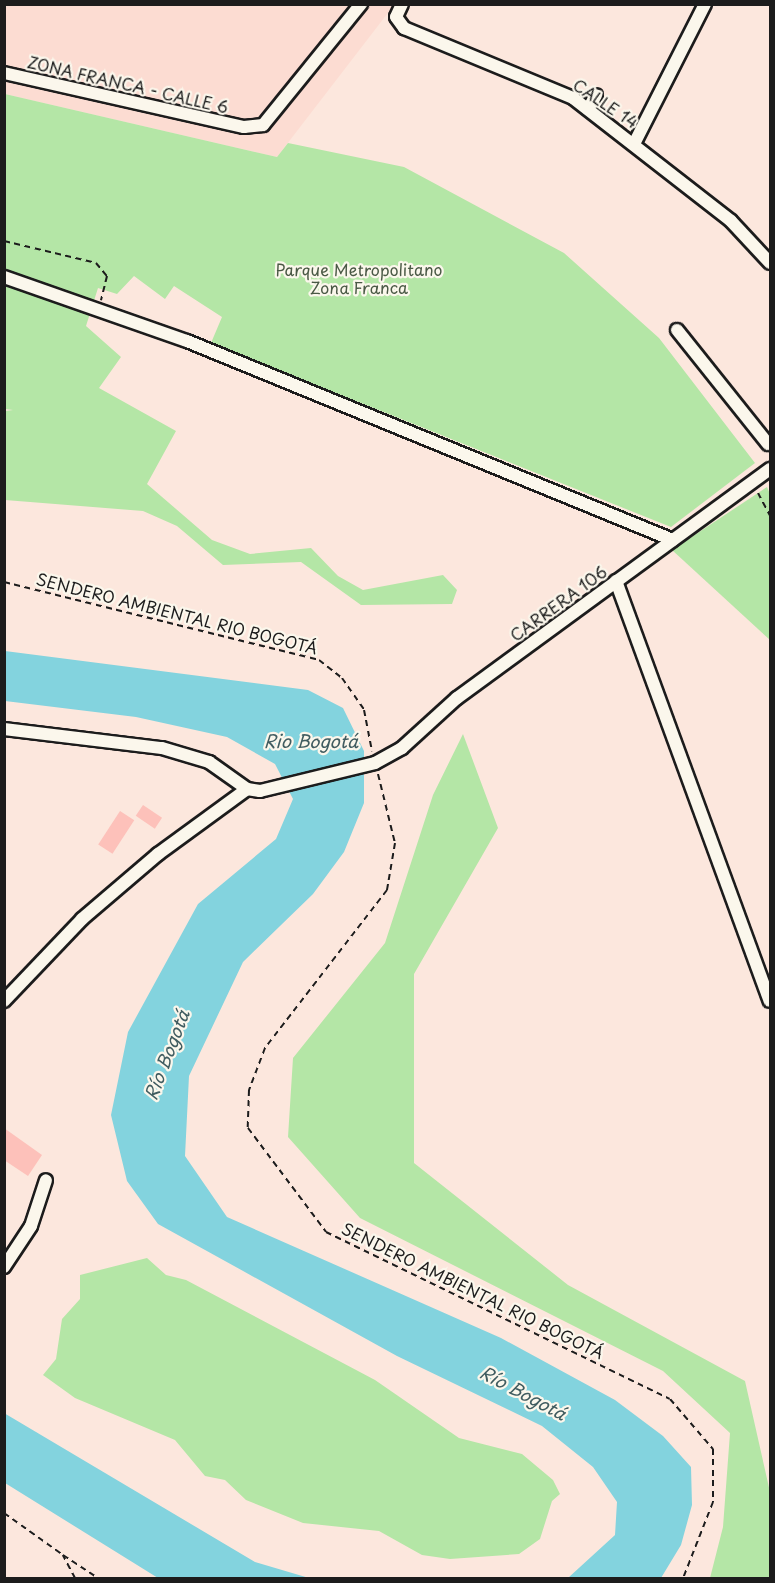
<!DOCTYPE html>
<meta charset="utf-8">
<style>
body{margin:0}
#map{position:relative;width:775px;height:1583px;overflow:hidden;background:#fce7dd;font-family:"Playpen Sans",sans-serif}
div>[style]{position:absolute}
.built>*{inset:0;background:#fcdcd2}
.green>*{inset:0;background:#b4e6a6}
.water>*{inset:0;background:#83d3de}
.building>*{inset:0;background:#fdc1ba;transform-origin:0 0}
.path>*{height:2px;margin-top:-1px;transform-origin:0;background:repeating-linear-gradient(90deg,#1c1c1c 0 6px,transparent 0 10.5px)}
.roads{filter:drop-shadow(2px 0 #1c1c1c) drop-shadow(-2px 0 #1c1c1c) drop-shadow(0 2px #1c1c1c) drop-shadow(0 -2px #1c1c1c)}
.minor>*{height:12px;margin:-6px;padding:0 6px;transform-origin:6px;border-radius:6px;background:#fbf7ec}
span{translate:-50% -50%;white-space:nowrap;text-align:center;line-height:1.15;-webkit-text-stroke:4.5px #fbf7ec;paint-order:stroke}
.street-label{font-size:16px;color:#1c1c1c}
.park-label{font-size:16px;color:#4a5945}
.water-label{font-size:18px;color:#405c60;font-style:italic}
.frame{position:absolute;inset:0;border:6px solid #1c1c1c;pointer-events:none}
</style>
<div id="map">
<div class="built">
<div style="clip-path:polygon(5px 5px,394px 5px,277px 157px,5px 94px)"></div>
</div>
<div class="green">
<div style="clip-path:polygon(5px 94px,277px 157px,288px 143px,404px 167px,564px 253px,659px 338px,755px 463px,671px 527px,211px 343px,222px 317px,174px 286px,165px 299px,134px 276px,117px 294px,98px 288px,86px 326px,121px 357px,99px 388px,176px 431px,147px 484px,212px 540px,250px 554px,311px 548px,338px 576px,363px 590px,443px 575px,457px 590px,452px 604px,361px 605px,301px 562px,223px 565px,177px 526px,143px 511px,5px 500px,5px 411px,13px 410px,5px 409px)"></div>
<div style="clip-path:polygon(767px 487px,770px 494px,770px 640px,672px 550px)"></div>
<div style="clip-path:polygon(463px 734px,498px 828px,414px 974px,414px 1163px,568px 1285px,745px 1381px,770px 1492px,770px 1578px,710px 1578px,723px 1527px,730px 1433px,663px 1371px,360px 1218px,288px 1137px,293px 1058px,385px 943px,433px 795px)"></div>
<div style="clip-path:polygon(147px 1258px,166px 1275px,186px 1280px,375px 1380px,459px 1438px,522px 1454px,553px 1480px,560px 1494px,552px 1501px,540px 1539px,519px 1554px,450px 1559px,422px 1555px,379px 1531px,303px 1523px,246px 1500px,225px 1480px,205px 1476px,175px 1440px,75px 1398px,43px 1375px,56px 1359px,62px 1319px,80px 1299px,80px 1275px)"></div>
</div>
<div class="water">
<div style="clip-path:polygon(5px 651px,308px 690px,343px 708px,364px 751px,364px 803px,344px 852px,313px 894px,243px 962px,189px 1076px,185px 1156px,227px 1217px,501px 1338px,615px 1400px,663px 1436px,691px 1467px,692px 1505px,681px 1545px,661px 1578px,568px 1578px,615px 1535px,617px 1502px,593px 1467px,542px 1426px,397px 1356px,158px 1224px,127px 1181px,111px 1115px,128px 1032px,198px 904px,276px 839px,293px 799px,275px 764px,227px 737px,136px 717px,5px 701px)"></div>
<div style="clip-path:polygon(4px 1413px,255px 1562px,309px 1578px,158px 1578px,5px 1483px)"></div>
</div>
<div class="building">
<div style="left:143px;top:805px;width:23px;height:13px;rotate:34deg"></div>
<div style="left:120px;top:811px;width:17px;height:40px;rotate:33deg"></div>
<div style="clip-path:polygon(4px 1128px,42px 1155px,28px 1176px,4px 1160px)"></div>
</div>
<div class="path">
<div style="left:4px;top:241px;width:95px;rotate:13.4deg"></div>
<div style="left:96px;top:263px;width:17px;rotate:50deg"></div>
<div style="left:107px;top:276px;width:25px;rotate:104deg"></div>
<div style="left:758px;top:493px;width:26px;rotate:62deg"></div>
<div style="left:4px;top:582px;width:325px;rotate:13.9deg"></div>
<div style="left:319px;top:660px;width:29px;rotate:38deg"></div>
<div style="left:342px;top:678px;width:39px;rotate:55deg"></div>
<div style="left:364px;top:710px;width:42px;rotate:79deg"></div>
<div style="left:378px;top:774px;width:71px;rotate:76.2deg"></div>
<div style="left:395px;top:843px;width:48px;rotate:99.7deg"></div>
<div style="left:387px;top:890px;width:200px;rotate:127.7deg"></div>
<div style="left:265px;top:1048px;width:45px;rotate:110.9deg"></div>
<div style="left:249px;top:1090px;width:38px;rotate:92deg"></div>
<div style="left:248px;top:1128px;width:130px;rotate:53.1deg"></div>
<div style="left:326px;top:1232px;width:382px;rotate:25.9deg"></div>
<div style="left:670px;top:1399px;width:66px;rotate:49.3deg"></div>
<div style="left:713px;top:1449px;width:53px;rotate:90deg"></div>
<div style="left:713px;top:1502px;width:82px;rotate:111.5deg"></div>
<div style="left:4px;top:1513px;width:72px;rotate:35.4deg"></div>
<div style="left:75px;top:1578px;width:26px;rotate:-118deg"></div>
<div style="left:63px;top:1555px;width:42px;rotate:33.3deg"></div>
</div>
<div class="roads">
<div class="minor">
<div style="left:402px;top:4px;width:14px;rotate:115deg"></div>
<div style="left:396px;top:17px;width:14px;rotate:54deg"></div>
<div style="left:404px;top:28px;width:183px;rotate:22.5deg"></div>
<div style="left:573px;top:98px;width:200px;rotate:37.9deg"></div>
<div style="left:731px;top:221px;width:57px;rotate:47.1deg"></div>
<div style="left:4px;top:73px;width:246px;rotate:12.7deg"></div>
<div style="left:244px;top:127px;width:19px;rotate:-6deg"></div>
<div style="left:263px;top:125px;width:156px;rotate:-51deg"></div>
<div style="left:588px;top:109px;width:16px;rotate:-60deg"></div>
<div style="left:635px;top:142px;width:155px;rotate:-63.1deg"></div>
<div style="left:4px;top:277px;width:194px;rotate:19.3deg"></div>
<div style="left:187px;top:341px;width:525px;rotate:22.27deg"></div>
<div style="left:677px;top:330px;width:146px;rotate:51.4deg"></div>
<div style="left:616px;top:581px;width:447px;rotate:69.9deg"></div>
<div style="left:4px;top:729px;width:159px;rotate:6.9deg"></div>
<div style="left:162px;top:748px;width:49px;rotate:16.6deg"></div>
<div style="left:209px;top:762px;width:47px;rotate:35.4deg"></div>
<div style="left:247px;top:789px;width:13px;rotate:9deg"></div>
<div style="left:260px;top:791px;width:118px;rotate:-13.7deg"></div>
<div style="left:375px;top:763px;width:31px;rotate:-29deg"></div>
<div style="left:402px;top:748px;width:74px;rotate:-42.3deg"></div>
<div style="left:457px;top:698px;width:388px;rotate:-36.2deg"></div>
<div style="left:4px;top:1001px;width:113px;rotate:-46.4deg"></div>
<div style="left:82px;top:919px;width:100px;rotate:-40.5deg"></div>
<div style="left:158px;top:854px;width:110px;rotate:-36.1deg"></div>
<div style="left:4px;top:1267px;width:49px;rotate:-56.6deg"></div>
<div style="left:31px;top:1226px;width:48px;rotate:-71.9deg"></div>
</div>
</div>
<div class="street-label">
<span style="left:128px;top:84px;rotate:13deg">ZONA FRANCA - CALLE 6</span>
<span style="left:606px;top:103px;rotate:34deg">CALLE 14</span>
<span style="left:558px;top:603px;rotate:-36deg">CARRERA 106</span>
<span style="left:177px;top:613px;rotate:14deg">SENDERO AMBIENTAL RIO BOGOTÁ</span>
<span style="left:473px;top:1290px;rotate:26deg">SENDERO AMBIENTAL RIO BOGOTÁ</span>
</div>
<div class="park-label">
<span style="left:359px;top:278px">Parque Metropolitano<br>Zona Franca</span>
</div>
<div class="water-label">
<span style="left:311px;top:741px">Rio Bogotá</span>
<span style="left:167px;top:1055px;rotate:-69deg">Río Bogotá</span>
<span style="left:523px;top:1393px;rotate:28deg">Río Bogotá</span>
</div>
<div class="frame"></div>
</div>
